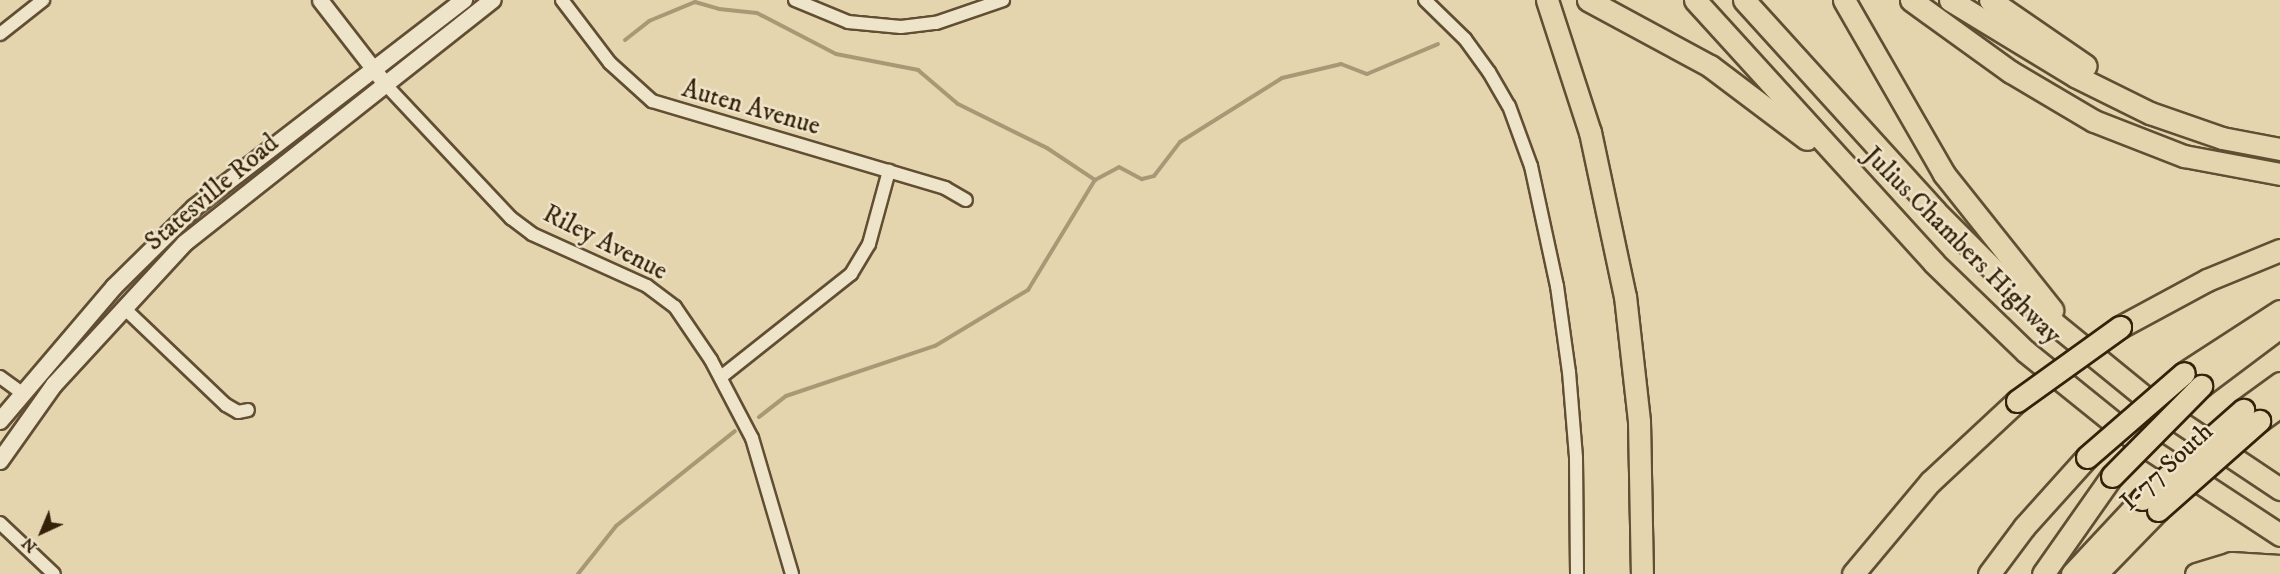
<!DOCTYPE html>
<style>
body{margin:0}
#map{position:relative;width:2280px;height:574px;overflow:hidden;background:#e5d5ae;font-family:"IM FELL DW Pica",serif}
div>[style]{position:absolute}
.stream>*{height:4px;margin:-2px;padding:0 2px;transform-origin:2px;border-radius:2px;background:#a99876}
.roads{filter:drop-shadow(2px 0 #614e33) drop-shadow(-2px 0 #614e33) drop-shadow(0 2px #614e33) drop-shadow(0 -2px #614e33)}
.minor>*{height:12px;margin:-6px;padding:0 6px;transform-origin:6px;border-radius:6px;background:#eee4ca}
.tertiary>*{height:15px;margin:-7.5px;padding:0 7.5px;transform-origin:7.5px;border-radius:7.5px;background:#eee4ca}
.secondary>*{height:16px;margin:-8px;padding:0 8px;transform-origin:8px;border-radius:8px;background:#eee4ca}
.motorway>*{height:21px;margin:-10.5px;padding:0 10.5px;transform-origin:10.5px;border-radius:10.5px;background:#e5d5ae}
.bridges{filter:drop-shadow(2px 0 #35210a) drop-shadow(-2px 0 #35210a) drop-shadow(0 2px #35210a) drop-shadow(0 -2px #35210a)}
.motorway-bridge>*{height:21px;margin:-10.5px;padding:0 10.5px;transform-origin:10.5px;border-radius:10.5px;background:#e5d5ae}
span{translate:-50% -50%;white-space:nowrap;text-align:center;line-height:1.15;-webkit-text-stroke:5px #eee4ca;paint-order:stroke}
.street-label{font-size:26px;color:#35210a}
.north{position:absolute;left:12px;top:502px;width:60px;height:60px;-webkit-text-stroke:4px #eee4ca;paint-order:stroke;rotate:224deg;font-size:16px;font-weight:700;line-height:24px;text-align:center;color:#35210a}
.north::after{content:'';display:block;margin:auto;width:21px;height:27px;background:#35210a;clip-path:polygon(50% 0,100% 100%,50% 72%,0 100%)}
</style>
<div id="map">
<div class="stream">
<div style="left:625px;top:40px;width:31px;rotate:-38deg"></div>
<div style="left:649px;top:21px;width:50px;rotate:-22.4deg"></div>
<div style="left:695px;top:2px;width:25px;rotate:16deg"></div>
<div style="left:719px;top:9px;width:38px;rotate:6deg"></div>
<div style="left:757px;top:13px;width:89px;rotate:27.4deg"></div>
<div style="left:836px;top:54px;width:84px;rotate:11deg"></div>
<div style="left:918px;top:70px;width:52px;rotate:40.4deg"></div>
<div style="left:958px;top:104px;width:99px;rotate:26.3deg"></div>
<div style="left:1047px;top:148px;width:58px;rotate:33.7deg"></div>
<div style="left:759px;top:417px;width:34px;rotate:-38deg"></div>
<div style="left:786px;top:396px;width:157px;rotate:-18.6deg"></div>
<div style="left:935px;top:346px;width:109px;rotate:-31.1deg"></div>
<div style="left:1028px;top:290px;width:129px;rotate:-58.7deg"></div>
<div style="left:1095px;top:180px;width:27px;rotate:-28deg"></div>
<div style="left:1119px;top:167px;width:26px;rotate:28deg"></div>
<div style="left:1142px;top:179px;width:12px;rotate:-14deg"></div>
<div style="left:1154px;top:176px;width:43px;rotate:-52.6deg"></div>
<div style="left:1180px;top:142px;width:120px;rotate:-32.1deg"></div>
<div style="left:1282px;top:78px;width:61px;rotate:-13.3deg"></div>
<div style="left:1341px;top:64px;width:28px;rotate:21deg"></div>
<div style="left:1367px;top:74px;width:77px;rotate:-22.9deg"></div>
<div style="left:578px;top:574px;width:61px;rotate:-51.6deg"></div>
<div style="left:616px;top:526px;width:152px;rotate:-38.6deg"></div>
</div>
<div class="roads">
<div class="minor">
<div style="left:562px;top:0;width:79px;rotate:52.7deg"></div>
<div style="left:610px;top:63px;width:57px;rotate:42.1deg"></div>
<div style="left:652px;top:101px;width:306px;rotate:16.5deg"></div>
<div style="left:945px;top:188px;width:24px;rotate:30deg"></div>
<div style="left:795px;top:0;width:57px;rotate:22.5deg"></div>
<div style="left:848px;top:22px;width:53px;rotate:5.4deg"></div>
<div style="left:901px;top:27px;width:35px;rotate:-7deg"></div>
<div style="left:936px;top:23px;width:71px;rotate:-18.9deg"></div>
<div style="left:1425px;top:0;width:56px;rotate:44.3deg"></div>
<div style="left:1465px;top:39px;width:41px;rotate:54deg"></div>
<div style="left:1489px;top:72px;width:39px;rotate:60deg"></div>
<div style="left:1509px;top:106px;width:64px;rotate:69.9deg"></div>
<div style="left:1531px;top:166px;width:123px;rotate:77.8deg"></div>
<div style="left:1557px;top:286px;width:87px;rotate:82.1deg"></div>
<div style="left:1569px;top:372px;width:86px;rotate:85.3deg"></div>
<div style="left:1576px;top:458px;width:116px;rotate:89.5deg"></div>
<div style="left:0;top:34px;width:55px;rotate:-38.3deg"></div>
<div style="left:386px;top:85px;width:183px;rotate:46.8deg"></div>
<div style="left:511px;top:218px;width:26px;rotate:37deg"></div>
<div style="left:532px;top:234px;width:126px;rotate:24.3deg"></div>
<div style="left:647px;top:286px;width:35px;rotate:37deg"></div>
<div style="left:675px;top:307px;width:64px;rotate:55.8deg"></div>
<div style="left:711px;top:360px;width:88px;rotate:62.3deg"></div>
<div style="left:752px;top:438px;width:142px;rotate:73.6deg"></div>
<div style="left:124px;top:308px;width:141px;rotate:43.6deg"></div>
<div style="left:226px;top:405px;width:14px;rotate:30deg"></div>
<div style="left:238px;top:412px;width:10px;rotate:-11deg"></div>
<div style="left:0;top:377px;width:27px;rotate:36deg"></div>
<div style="left:721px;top:377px;width:166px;rotate:-38.4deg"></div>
<div style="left:851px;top:274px;width:35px;rotate:-59deg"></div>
<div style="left:869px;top:244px;width:76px;rotate:-74.7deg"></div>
<div style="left:0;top:523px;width:74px;rotate:43.4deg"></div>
</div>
<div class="tertiary">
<div style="left:320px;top:0;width:108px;rotate:52.2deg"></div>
</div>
<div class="secondary">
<div style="left:0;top:421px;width:176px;rotate:-49.6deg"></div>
<div style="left:114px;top:287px;width:112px;rotate:-44.6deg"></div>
<div style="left:194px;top:208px;width:341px;rotate:-37.6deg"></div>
<div style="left:0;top:461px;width:93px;rotate:-54.6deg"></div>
<div style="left:54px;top:385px;width:193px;rotate:-47.3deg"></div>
<div style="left:185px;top:243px;width:392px;rotate:-38.3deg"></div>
</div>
<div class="motorway">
<div style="left:1547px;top:0;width:139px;rotate:72deg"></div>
<div style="left:1590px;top:132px;width:168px;rotate:78deg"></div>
<div style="left:1625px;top:296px;width:126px;rotate:83.6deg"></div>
<div style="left:1639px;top:421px;width:153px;rotate:88.9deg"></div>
<div style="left:1588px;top:0;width:139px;rotate:28.4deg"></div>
<div style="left:1710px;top:66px;width:121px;rotate:37deg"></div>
<div style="left:1695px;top:0;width:355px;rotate:47.7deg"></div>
<div style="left:1934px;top:263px;width:127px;rotate:44deg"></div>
<div style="left:2025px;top:351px;width:140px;rotate:38.9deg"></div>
<div style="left:2134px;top:439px;width:175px;rotate:33.3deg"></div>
<div style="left:1744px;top:0;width:285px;rotate:47.8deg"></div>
<div style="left:1935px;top:211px;width:116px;rotate:45deg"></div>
<div style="left:2017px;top:293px;width:181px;rotate:39.2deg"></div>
<div style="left:2157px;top:407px;width:148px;rotate:33.7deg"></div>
<div style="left:1844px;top:0;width:201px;rotate:60.1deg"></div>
<div style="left:1944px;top:174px;width:174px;rotate:51.5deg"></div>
<div style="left:1911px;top:0;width:123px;rotate:35.8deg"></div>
<div style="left:2011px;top:72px;width:96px;rotate:30.6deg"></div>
<div style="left:2094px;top:121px;width:97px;rotate:21.3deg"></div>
<div style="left:2184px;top:156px;width:98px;rotate:10.6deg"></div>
<div style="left:1950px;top:0;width:146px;rotate:31.3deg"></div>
<div style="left:2075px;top:76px;width:84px;rotate:26.3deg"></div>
<div style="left:2150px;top:113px;width:76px;rotate:19.1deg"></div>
<div style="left:2222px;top:138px;width:59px;rotate:10.7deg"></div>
<div style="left:1990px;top:0;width:116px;rotate:34.5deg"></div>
<div style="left:2120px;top:327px;width:99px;rotate:-28.4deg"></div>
<div style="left:2207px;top:280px;width:79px;rotate:-22.3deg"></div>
<div style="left:2184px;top:373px;width:114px;rotate:-32.9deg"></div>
<div style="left:2201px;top:386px;width:99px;rotate:-36.8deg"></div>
<div style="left:2243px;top:410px;width:46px;rotate:-36.1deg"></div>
<div style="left:2259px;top:421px;width:26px;rotate:-36deg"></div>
<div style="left:1853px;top:574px;width:120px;rotate:-50.1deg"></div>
<div style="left:1930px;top:482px;width:119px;rotate:-43deg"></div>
<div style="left:1989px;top:574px;width:59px;rotate:-53.3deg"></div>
<div style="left:2024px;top:527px;width:94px;rotate:-48deg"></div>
<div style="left:2043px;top:574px;width:120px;rotate:-54.9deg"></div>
<div style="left:2072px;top:574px;width:103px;rotate:-47deg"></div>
<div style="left:2096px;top:574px;width:89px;rotate:-45.9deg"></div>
<div style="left:2196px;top:574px;width:37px;rotate:-17deg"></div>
<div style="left:2231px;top:563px;width:49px;rotate:3.5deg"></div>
</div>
</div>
<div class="bridges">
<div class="motorway-bridge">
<div style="left:2017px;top:401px;width:127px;rotate:-35.7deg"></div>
<div style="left:2087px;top:457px;width:128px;rotate:-40.9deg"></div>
<div style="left:2112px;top:476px;width:127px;rotate:-45.3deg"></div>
<div style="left:2142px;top:499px;width:135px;rotate:-41.4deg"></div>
<div style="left:2158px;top:510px;width:135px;rotate:-41.4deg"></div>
</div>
</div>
<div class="street-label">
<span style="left:751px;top:108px;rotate:16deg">Auten Avenue</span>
<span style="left:212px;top:193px;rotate:-40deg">Statesville Road</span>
<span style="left:605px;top:243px;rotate:27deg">Riley Avenue</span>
<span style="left:1962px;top:246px;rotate:45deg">Julius Chambers Highway</span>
<span style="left:2167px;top:467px;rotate:-43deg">I-77 South</span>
</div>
<div class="north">N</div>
</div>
